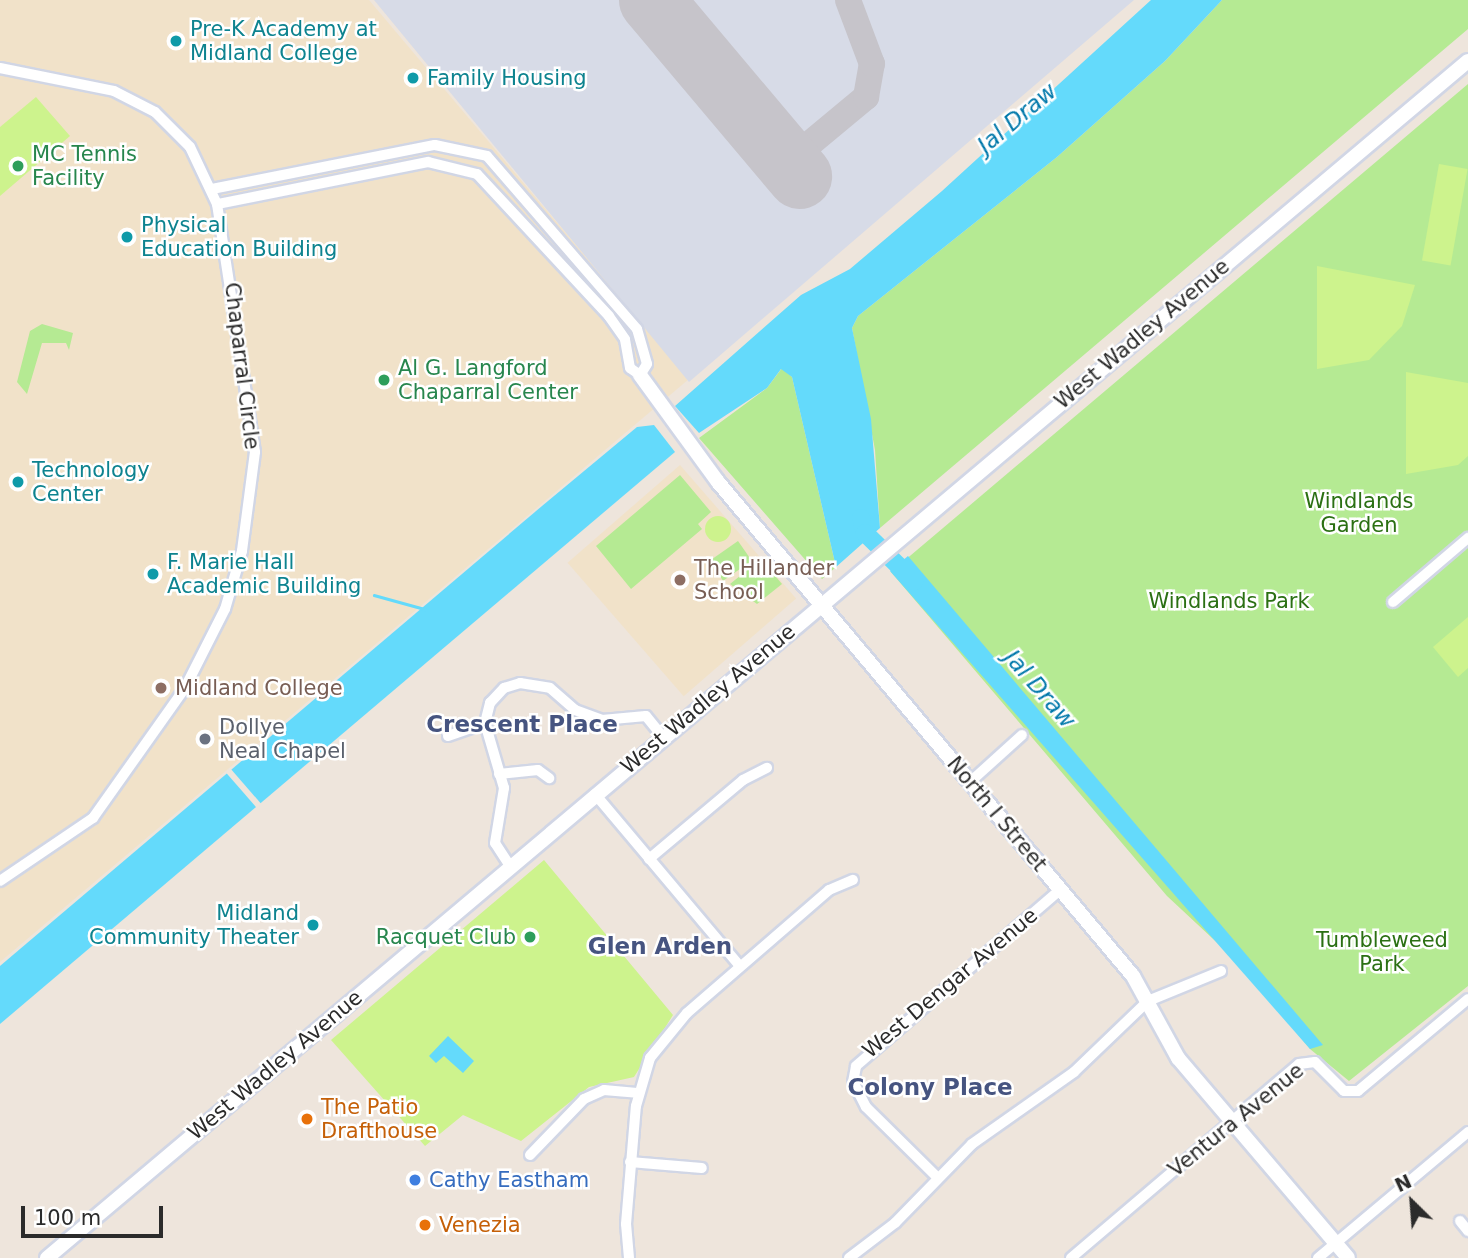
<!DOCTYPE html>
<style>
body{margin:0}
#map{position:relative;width:1468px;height:1258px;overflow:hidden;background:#eee5dc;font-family:"DejaVu Sans",sans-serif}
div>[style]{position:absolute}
.education>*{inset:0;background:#f1e2c9;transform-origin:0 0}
.airport>*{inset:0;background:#d7dbe7}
.green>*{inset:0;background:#b5ea93;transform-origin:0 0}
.pitch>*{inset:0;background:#cdf38d;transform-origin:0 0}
.round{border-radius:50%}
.water>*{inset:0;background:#64dafb}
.pier>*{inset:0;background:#eee5dc;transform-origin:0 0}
.stream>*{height:2.5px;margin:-1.25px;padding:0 1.25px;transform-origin:1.25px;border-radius:1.25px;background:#64dafb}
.river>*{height:18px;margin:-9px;padding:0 9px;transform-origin:9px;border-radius:9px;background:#64dafb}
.taxiway>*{height:26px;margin:-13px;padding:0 13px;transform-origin:13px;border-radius:13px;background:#c6c4ca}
.runway>*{height:65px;margin:-32.5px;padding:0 32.5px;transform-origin:32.5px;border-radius:32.5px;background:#c6c4ca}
.roads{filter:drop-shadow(2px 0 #d1d6e5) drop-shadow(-2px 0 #d1d6e5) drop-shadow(0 2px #d1d6e5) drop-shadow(0 -2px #d1d6e5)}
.street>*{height:10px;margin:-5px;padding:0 5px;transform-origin:5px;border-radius:5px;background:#fff}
.secondary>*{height:14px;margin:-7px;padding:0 7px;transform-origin:7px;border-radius:7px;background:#fff}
.dots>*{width:19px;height:19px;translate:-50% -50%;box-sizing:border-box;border:4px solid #fff;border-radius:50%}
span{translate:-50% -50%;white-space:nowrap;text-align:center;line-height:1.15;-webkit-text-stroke:5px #fff;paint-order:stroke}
.culture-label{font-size:21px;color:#0d838f}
.left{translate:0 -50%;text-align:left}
.right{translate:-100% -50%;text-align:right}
.leisure-label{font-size:21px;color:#27864d}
.street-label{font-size:21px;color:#2b2b2b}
.park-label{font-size:21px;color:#2b7013}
.education-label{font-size:21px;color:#785e54}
.worship-label{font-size:21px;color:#5b616d}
.food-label{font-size:21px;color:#c56008}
.shop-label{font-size:21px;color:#366cbe}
.water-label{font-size:23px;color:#0078aa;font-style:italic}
.neighbourhood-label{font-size:23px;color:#465480;font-weight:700}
.north{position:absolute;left:1377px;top:1167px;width:70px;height:70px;-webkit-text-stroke:5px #fff;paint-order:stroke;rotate:335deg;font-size:19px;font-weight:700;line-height:28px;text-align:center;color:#2b2b2b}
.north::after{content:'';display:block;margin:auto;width:24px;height:32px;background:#2b2b2b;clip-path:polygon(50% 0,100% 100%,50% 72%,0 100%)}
.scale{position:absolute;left:21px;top:1206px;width:142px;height:32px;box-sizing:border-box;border:4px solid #2b2b2b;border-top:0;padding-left:9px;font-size:21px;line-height:24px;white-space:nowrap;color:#2b2b2b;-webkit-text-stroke:5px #fff;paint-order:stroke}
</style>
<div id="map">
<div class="education">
<div style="clip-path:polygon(0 0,369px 0,689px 379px,0 962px)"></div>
<div style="left:680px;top:465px;width:177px;height:149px;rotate:49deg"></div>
</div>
<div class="airport">
<div style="clip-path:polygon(374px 0,1134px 0,689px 382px)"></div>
</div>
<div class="green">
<div style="clip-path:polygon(1222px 0,1468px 0,1468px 29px,880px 528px,875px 450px,852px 328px,858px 316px,1057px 157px,1165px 61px)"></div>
<div style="clip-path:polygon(1468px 84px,1468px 986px,1349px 1081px,1310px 1049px,1241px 965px,1167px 896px,891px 572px)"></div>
<div style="clip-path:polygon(42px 324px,73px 333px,69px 350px,66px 343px,42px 343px,27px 394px,17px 382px,30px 331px)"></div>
<div style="clip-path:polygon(782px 368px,792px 377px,836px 567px,822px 579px,699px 438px,767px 388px)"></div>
<div style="clip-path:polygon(680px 475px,711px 512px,698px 524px,702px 529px,631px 589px,596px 546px)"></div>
<div style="left:738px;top:541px;width:24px;height:35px;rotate:55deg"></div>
<div style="clip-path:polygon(761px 559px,782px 584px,757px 604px,730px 584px)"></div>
</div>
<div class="pitch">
<div style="clip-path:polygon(36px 97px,70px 136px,0 196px,0 127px)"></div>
<div style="left:1439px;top:164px;width:29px;height:98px;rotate:10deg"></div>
<div style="clip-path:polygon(1317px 266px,1415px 285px,1402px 326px,1369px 360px,1317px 369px)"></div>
<div style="clip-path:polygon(1406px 372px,1468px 383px,1468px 456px,1458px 465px,1406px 474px)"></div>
<div class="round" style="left:705px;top:516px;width:26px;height:26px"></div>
<div style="clip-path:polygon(1468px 617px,1468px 668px,1458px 677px,1433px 647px)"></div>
<div style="clip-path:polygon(544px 860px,673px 1015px,634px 1077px,589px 1087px,521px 1141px,463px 1115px,425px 1146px,331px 1040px)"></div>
</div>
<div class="water">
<div style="clip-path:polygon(1151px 0,1222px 0,1165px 61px,1057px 157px,858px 316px,852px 328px,871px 419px,880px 528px,836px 567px,792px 377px,781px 369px,767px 388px,699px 433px,675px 406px,801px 295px,850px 269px,942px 191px)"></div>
<div style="clip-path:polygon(654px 425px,675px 452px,0 1024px,0 966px,542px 506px,637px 427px)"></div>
<div style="clip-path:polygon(908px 556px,1323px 1045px,1310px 1049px,890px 571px)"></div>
<div style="clip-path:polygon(448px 1036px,474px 1061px,463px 1073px,444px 1056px,436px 1063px,429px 1056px)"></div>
</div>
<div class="pier">
<div style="left:230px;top:768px;width:48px;height:6px;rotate:49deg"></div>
</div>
<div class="stream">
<div style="left:374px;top:595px;width:53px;rotate:15.4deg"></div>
</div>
<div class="river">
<div style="left:861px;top:518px;width:16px;rotate:75deg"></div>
<div style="left:865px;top:533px;width:69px;rotate:44.4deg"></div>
</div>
<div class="taxiway">
<div style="left:763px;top:132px;width:30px;rotate:28deg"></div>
<div style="left:789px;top:146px;width:18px"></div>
<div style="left:807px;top:146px;width:77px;rotate:-39.7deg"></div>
<div style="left:866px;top:97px;width:34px;rotate:-80deg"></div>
<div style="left:872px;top:64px;width:68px;rotate:-110.6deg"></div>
</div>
<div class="runway">
<div style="left:651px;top:0;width:230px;rotate:49.9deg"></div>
</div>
<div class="roads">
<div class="street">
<div style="left:0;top:68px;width:116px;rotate:11.4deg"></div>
<div style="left:114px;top:91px;width:46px;rotate:27.1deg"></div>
<div style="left:155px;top:112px;width:49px;rotate:45deg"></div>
<div style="left:190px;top:147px;width:63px;rotate:64.7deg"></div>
<div style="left:217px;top:204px;width:251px;rotate:81.3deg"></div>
<div style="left:255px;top:452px;width:100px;rotate:97.5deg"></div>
<div style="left:242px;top:551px;width:60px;rotate:106.3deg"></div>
<div style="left:225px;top:609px;width:89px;rotate:116.9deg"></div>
<div style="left:185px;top:688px;width:159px;rotate:125.3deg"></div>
<div style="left:93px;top:818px;width:112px;rotate:145.9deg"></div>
<div style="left:212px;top:189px;width:227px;rotate:-11.2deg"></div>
<div style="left:435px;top:145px;width:53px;rotate:11.9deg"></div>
<div style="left:487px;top:156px;width:229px;rotate:49.1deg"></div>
<div style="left:637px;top:329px;width:36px;rotate:74deg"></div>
<div style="left:647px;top:364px;width:13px;rotate:122deg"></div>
<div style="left:640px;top:375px;width:12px;rotate:-145deg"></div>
<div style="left:630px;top:368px;width:29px;rotate:-100deg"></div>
<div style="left:625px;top:339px;width:28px;rotate:-125deg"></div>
<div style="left:609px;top:316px;width:194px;rotate:-132.9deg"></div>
<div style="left:477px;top:174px;width:50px;rotate:-166.2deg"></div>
<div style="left:428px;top:162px;width:215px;rotate:168.7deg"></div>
<div style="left:1393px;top:602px;width:99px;rotate:-40.5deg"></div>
<div style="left:448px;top:736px;width:39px;rotate:-19deg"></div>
<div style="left:499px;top:774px;width:39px;rotate:-6deg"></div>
<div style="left:538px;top:770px;width:14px;rotate:36deg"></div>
<div style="left:970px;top:782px;width:70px;rotate:-42.1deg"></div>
<div style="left:595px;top:794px;width:225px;rotate:49.9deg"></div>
<div style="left:649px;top:859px;width:123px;rotate:-40deg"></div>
<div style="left:743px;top:780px;width:27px;rotate:-27deg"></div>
<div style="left:510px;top:866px;width:27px;rotate:-123deg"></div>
<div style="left:495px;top:843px;width:56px;rotate:-80.7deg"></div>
<div style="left:504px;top:788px;width:68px;rotate:-106.3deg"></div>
<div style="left:485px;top:723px;width:21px;rotate:-76deg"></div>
<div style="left:490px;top:703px;width:21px;rotate:-47deg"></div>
<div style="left:504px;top:688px;width:17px;rotate:-17deg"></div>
<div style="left:520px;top:683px;width:30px;rotate:9deg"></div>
<div style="left:550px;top:688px;width:33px;rotate:41deg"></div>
<div style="left:575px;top:710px;width:29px;rotate:20deg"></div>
<div style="left:602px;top:720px;width:44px;rotate:-5.2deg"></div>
<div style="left:646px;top:716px;width:27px;rotate:51deg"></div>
<div style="left:530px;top:1155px;width:78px;rotate:-46deg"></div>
<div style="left:584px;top:1099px;width:22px;rotate:-24deg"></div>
<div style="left:604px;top:1090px;width:33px;rotate:5deg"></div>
<div style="left:630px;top:1162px;width:72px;rotate:4.8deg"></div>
<div style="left:937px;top:1177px;width:100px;rotate:-135.4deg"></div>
<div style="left:866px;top:1107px;width:28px;rotate:-117deg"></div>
<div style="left:853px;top:1082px;width:16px;rotate:-79deg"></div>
<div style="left:856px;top:1066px;width:271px;rotate:-40.8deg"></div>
<div style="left:1460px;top:1221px;width:13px;rotate:51deg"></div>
<div style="left:629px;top:1258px;width:34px;rotate:-95deg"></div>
<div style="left:626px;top:1224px;width:118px;rotate:-85.2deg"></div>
<div style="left:636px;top:1106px;width:50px;rotate:-73.7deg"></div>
<div style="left:650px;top:1058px;width:58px;rotate:-50.6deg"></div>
<div style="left:687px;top:1013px;width:188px;rotate:-40.9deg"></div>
<div style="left:829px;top:890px;width:26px;rotate:-23deg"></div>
<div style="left:849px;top:1258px;width:58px;rotate:-37.3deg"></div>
<div style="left:895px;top:1223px;width:110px;rotate:-45.7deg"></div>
<div style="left:972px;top:1144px;width:125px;rotate:-35.2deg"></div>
<div style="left:1074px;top:1072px;width:103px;rotate:-43.8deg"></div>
<div style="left:1148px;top:1001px;width:79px;rotate:-22.3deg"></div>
<div style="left:1071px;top:1258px;width:299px;rotate:-40.4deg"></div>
<div style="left:1299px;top:1064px;width:16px;rotate:-7deg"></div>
<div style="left:1315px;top:1062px;width:41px;rotate:45deg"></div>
<div style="left:1344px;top:1091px;width:14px"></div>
<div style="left:1358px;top:1091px;width:143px;rotate:-39.9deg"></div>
<div style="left:1318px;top:1258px;width:196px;rotate:-40deg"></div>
</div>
<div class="secondary">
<div style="left:640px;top:375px;width:132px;rotate:53.9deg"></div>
<div style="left:718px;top:482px;width:645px;rotate:49.97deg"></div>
<div style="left:1133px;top:976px;width:94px;rotate:61.2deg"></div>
<div style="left:1178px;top:1058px;width:262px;rotate:49.6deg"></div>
<div style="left:47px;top:1258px;width:1858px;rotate:-40.11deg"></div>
</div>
</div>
<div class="dots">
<div style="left:176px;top:41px;background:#0f9aa8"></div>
<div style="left:413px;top:78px;background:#0f9aa8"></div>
<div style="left:18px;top:166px;background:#2e9e5b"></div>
<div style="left:127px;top:237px;background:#0f9aa8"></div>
<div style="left:384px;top:380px;background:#2e9e5b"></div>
<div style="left:18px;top:482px;background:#0f9aa8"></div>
<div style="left:153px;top:574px;background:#0f9aa8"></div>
<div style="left:680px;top:580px;background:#8d6e63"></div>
<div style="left:161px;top:688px;background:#8d6e63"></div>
<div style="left:205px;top:739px;background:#6b7280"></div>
<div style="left:313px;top:925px;background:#0f9aa8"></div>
<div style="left:530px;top:937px;background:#2e9e5b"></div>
<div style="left:307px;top:1119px;background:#e8710a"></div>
<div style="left:415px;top:1180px;background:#3f7fe0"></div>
<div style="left:425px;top:1225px;background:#e8710a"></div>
</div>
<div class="culture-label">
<span class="left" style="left:190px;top:41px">Pre-K Academy at<br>Midland College</span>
<span class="left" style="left:427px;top:78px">Family Housing</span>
<span class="left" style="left:141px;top:237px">Physical<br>Education Building</span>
<span class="left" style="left:32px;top:482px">Technology<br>Center</span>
<span class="left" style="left:167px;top:574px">F. Marie Hall<br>Academic Building</span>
<span class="right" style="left:299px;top:925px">Midland<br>Community Theater</span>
</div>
<div class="leisure-label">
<span class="left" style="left:32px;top:166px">MC Tennis<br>Facility</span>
<span class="left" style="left:398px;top:380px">Al G. Langford<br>Chaparral Center</span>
<span class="right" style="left:516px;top:937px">Racquet Club</span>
</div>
<div class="street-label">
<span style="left:1142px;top:334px;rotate:-40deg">West Wadley Avenue</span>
<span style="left:242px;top:366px;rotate:83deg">Chaparral Circle</span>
<span style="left:708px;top:699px;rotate:-40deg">West Wadley Avenue</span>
<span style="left:997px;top:814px;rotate:50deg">North I Street</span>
<span style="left:950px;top:983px;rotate:-40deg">West Dengar Avenue</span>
<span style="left:275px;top:1065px;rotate:-40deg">West Wadley Avenue</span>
<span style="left:1236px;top:1120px;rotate:-39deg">Ventura Avenue</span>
</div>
<div class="park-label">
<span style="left:1359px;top:513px">Windlands<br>Garden</span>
<span style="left:1229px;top:601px">Windlands Park</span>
<span style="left:1382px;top:952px">Tumbleweed<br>Park</span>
</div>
<div class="education-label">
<span class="left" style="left:694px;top:580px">The Hillander<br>School</span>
<span class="left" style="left:175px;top:688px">Midland College</span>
</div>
<div class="worship-label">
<span class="left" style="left:219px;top:739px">Dollye<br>Neal Chapel</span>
</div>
<div class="food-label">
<span class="left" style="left:321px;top:1119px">The Patio<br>Drafthouse</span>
<span class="left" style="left:439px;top:1225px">Venezia</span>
</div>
<div class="shop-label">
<span class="left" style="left:429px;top:1180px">Cathy Eastham</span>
</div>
<div class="water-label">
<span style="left:1017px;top:118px;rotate:-40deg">Jal Draw</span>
<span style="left:1040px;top:689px;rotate:49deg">Jal Draw</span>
</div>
<div class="neighbourhood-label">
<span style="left:522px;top:724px">Crescent Place</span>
<span style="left:660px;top:946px">Glen Arden</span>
<span style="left:930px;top:1087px">Colony Place</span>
</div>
<div class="north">N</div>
<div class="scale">100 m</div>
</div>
